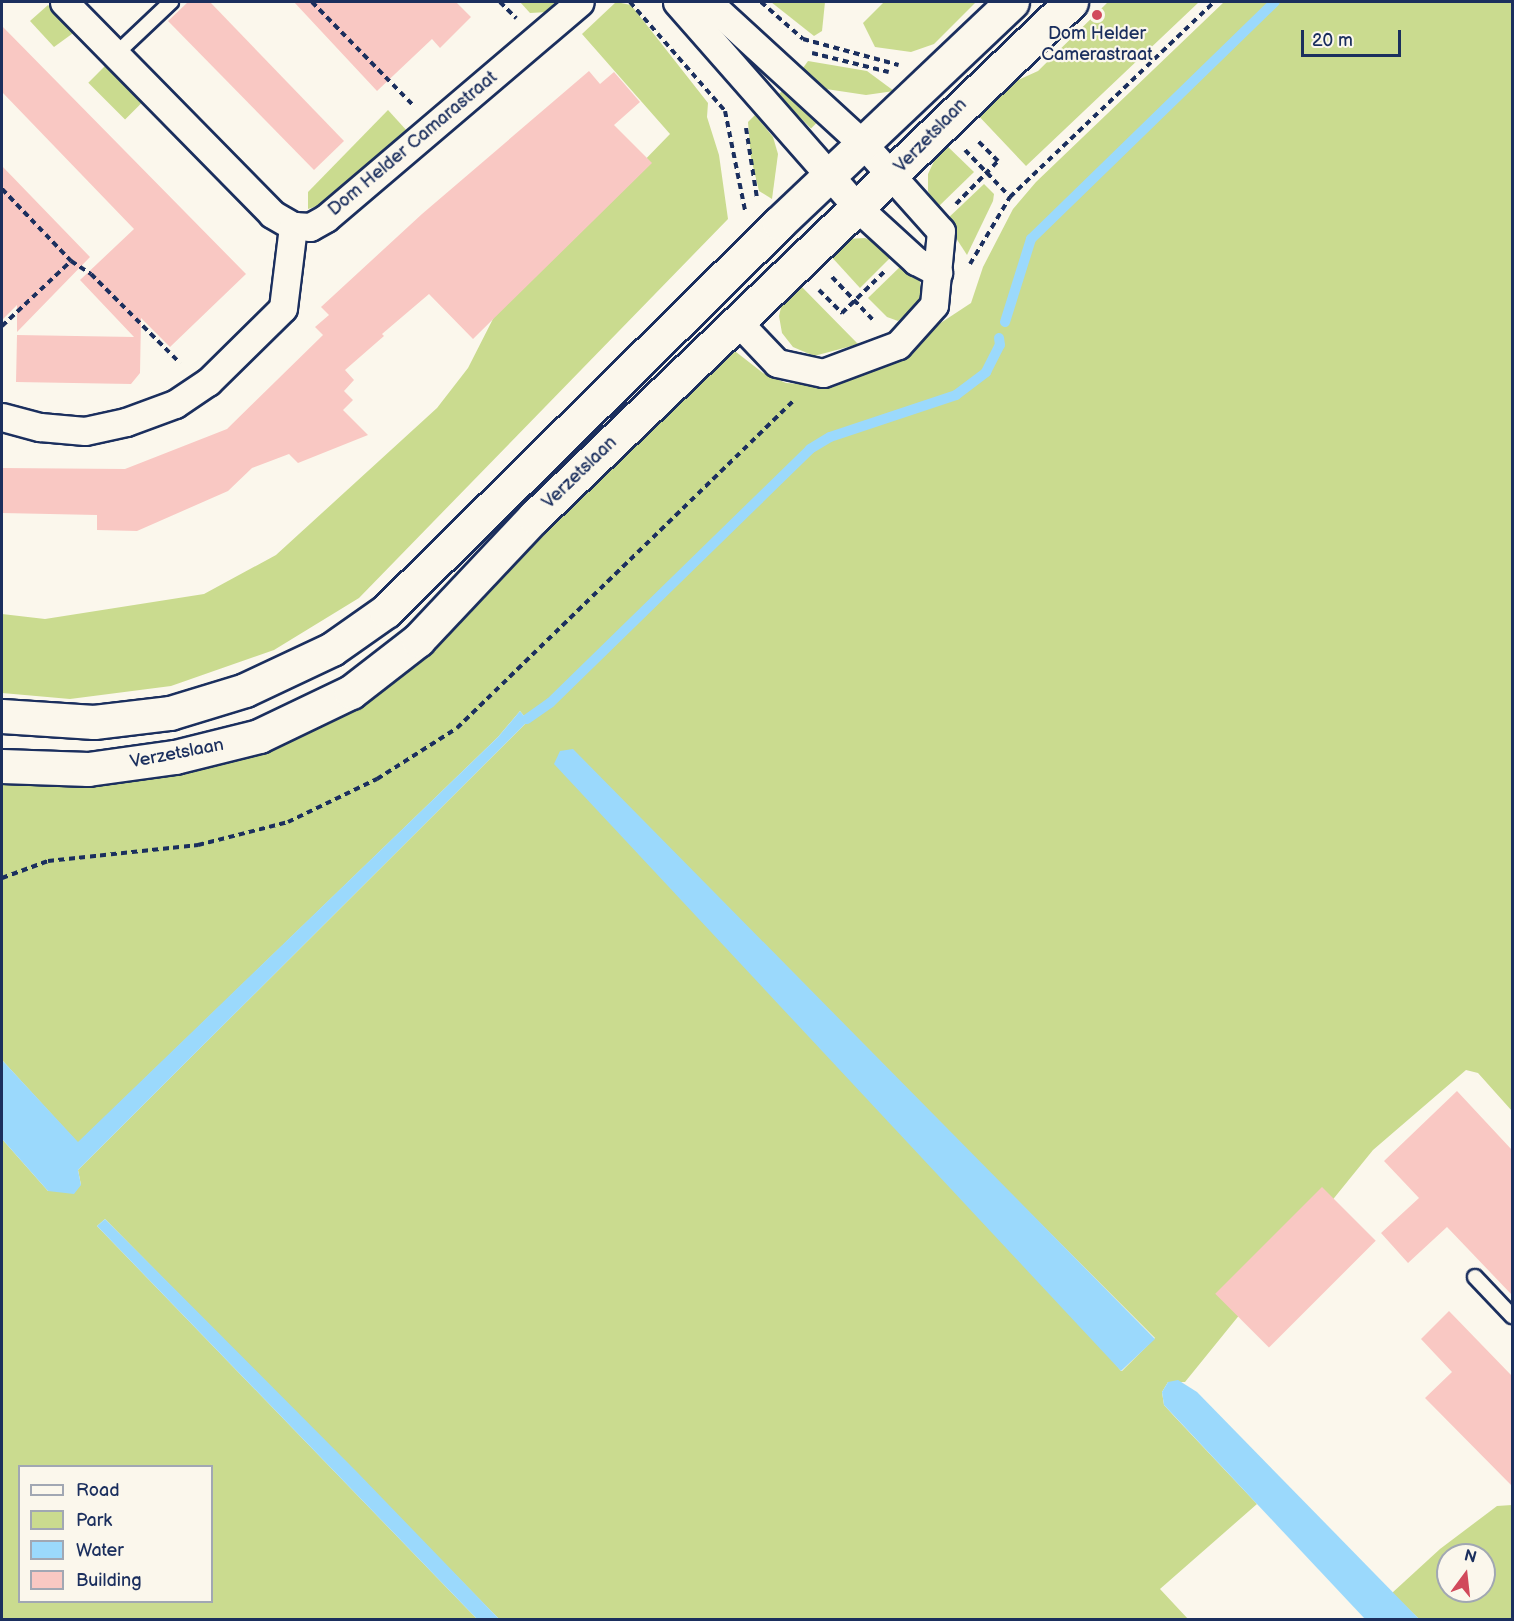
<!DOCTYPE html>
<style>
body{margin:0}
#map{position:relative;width:1514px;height:1621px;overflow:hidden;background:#fbf7ec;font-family:"Balsamiq Sans",sans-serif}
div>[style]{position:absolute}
.green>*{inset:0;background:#cadb8f;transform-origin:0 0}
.water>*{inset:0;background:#9bd9fc}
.stream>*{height:10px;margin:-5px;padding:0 5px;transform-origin:5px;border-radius:5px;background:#9bd9fc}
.building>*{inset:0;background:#f9c8c3;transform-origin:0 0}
.path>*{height:4px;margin-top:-2px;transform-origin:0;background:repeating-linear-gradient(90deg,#1b2f5e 0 6px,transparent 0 10.5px)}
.roads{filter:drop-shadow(2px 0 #1b2f5e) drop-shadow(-2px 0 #1b2f5e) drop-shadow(0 2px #1b2f5e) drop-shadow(0 -2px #1b2f5e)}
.service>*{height:14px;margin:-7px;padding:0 7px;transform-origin:7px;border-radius:7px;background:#fbf7ec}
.minor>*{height:27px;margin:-13.5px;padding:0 13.5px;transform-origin:13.5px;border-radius:13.5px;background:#fbf7ec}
.secondary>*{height:33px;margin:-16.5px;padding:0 16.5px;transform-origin:16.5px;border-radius:16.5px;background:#fbf7ec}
.dots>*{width:16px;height:16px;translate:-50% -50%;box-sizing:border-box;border:3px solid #fbf7ec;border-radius:50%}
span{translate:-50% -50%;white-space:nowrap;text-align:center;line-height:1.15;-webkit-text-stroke:4.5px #fbf7ec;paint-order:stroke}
.poi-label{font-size:18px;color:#1b2f5e}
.street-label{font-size:18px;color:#1b2f5e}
.frame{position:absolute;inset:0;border:3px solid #1b2f5e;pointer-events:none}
.legend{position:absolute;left:18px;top:1465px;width:195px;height:138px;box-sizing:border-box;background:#fbf7ec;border:2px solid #a1a7b3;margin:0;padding:8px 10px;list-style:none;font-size:18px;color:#1b2f5e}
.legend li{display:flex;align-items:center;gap:12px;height:30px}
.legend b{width:30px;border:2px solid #a1a7b3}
.north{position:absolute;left:1436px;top:1543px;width:60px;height:60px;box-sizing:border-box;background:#fbf7ec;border:2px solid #a1a7b3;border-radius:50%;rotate:15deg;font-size:16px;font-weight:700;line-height:24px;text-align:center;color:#1b2f5e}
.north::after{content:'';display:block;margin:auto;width:21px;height:27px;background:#d1495b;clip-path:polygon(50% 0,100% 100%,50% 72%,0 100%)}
.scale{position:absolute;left:1301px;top:30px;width:100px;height:27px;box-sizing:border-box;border:3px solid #1b2f5e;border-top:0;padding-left:8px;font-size:18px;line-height:21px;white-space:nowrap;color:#1b2f5e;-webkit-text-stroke:4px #fbf7ec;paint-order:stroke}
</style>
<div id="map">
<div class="green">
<div style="clip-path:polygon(520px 2px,561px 2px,548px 12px,530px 13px)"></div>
<div style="clip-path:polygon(616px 2px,631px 5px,708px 103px,707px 117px,719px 155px,728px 219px,359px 598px,274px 650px,171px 686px,70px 699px,2px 693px,2px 614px,45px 619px,204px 594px,276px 555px,437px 408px,468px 368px,496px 313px,670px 134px,582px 34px)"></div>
<div style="clip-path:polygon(771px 2px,825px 2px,822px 31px,814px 36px)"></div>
<div style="clip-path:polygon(884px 2px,976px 2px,934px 44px,911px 52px,875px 47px,863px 23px)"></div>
<div style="clip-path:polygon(1108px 2px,1199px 2px,1026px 166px,974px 111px,994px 91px,1038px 71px)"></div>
<div style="clip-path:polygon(evenodd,1224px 2px,1512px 2px,1512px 1111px,1478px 1073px,1466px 1070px,1373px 1150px,1185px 1382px,1168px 1382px,1162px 1392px,1164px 1405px,1174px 1416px,1257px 1504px,1160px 1589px,1188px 1619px,499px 1619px,105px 1219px,97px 1226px,477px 1619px,2px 1619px,2px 1139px,48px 1191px,81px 1185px,78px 1170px,528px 721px,520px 711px,498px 737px,78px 1143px,2px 1060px,2px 775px,70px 777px,366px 686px,722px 341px,763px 373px,786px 383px,815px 385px,898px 351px,971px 303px,983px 267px,1013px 209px,1036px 182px,1224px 2px,857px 1040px,1155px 1338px,1122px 1371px,1121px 1371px,857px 1040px,1224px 2px,20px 1466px,212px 1466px,212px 1602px,20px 1602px,20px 1466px)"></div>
<div style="clip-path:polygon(48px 5px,76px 31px,54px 47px,30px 21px)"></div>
<div style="clip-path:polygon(808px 61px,867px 71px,894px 91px,866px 95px,826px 89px,803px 68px)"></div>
<div style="left:106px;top:65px;width:52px;height:25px;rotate:45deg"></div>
<div style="left:787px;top:86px;width:47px;height:13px;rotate:45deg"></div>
<div style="clip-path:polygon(388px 110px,408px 132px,326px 203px,308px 209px,308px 192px)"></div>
<div style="clip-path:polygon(755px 115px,773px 137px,778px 154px,772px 199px,759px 191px,751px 158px,748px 122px)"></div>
<div style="clip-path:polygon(943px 142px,974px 172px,936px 209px,928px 191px,928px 174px)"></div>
<div style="clip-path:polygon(984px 184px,994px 194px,993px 201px,967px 255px,945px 221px)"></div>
<div style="clip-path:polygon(865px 238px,897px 251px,860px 288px,828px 253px,846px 239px)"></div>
<div style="clip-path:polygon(907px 260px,918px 271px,922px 294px,920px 302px,898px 321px,887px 317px,868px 298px)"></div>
<div style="clip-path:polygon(798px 283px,857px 343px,859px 344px,814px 356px,793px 347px,782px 333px,779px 316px,783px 299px)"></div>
<div style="clip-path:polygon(evenodd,1512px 1505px,1512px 1619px,1419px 1619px,1392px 1593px,1440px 1549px,1497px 1506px,1512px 1505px,1448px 1555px,1484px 1555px,1484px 1591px,1448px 1591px,1448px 1555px)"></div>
</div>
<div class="water">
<div style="clip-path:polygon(520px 711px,528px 721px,78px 1170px,81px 1185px,74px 1194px,48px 1191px,2px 1139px,2px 1060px,78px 1142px,498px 737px)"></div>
<div style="clip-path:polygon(573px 749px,1155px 1339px,1121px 1371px,554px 764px,560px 751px)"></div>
<div style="clip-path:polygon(105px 1219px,357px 1472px,499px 1619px,477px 1619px,97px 1226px)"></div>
<div style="clip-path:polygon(1178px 1380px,1197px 1392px,1419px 1619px,1365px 1619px,1164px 1405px,1162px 1392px,1168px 1382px)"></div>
</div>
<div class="stream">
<div style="left:1005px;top:322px;width:87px;rotate:-72.6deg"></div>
<div style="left:1031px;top:239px;width:340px;rotate:-44.2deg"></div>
<div style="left:527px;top:719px;width:28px;rotate:-35deg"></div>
<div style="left:550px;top:703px;width:363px;rotate:-44.3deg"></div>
<div style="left:810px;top:449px;width:23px;rotate:-31deg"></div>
<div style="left:830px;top:437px;width:133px;rotate:-18.4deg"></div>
<div style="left:956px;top:395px;width:38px;rotate:-37deg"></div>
<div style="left:986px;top:372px;width:30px;rotate:-63deg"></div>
<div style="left:1000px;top:345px;width:7px;rotate:-98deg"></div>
</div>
<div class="building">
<div style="clip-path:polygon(188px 2px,210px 2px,344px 141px,314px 170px,168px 21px)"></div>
<div style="clip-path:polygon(294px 2px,456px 2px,471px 17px,440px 48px,432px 39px,377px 91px)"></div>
<div style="clip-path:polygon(2px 26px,246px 274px,170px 347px,141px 318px,140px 373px,131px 384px,16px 382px,17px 335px,134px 337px,80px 280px,134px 229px,2px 92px)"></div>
<div style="clip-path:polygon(589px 71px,600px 84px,614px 72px,640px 102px,614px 125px,652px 163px,473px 339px,429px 294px,382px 334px,384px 336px,345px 370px,354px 380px,344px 391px,353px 400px,343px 410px,368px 435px,298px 463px,289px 454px,252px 468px,228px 491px,137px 531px,97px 530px,97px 515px,2px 513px,2px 468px,125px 469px,227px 429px,323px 335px,315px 327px,329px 315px,321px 307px,422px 214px)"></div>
<div style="clip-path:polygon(2px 166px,90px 257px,17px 332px,17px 305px,2px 320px)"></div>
<div style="clip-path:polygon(1457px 1091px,1512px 1150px,1512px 1295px,1447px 1227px,1408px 1263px,1381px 1233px,1419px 1198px,1384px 1161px)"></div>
<div style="left:1322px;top:1187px;width:76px;height:151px;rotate:45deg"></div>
<div style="clip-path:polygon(1449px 1311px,1512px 1376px,1512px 1486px,1425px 1398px,1452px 1372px,1421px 1339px)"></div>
</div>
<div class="path">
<div style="left:312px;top:2px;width:143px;rotate:45.6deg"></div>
<div style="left:500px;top:2px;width:23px;rotate:45deg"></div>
<div style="left:630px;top:2px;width:145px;rotate:48.9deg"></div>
<div style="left:725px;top:111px;width:101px;rotate:78.6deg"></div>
<div style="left:761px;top:2px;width:56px;rotate:41.4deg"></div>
<div style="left:803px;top:39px;width:99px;rotate:15.2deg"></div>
<div style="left:812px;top:53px;width:79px;rotate:13.9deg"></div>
<div style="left:746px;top:128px;width:71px;rotate:81.1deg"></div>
<div style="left:965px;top:150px;width:65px;rotate:46.2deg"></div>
<div style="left:2px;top:189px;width:100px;rotate:46.2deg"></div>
<div style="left:71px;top:261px;width:24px;rotate:33deg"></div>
<div style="left:91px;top:274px;width:126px;rotate:45deg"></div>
<div style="left:956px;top:204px;width:60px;rotate:-45.7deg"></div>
<div style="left:998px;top:161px;width:31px;rotate:-135deg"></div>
<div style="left:970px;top:264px;width:78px;rotate:-59.2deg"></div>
<div style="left:1010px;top:197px;width:282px;rotate:-43.7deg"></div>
<div style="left:832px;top:277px;width:62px;rotate:46.3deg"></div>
<div style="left:819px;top:290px;width:33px;rotate:45deg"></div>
<div style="left:842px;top:313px;width:59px;rotate:-44.3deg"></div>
<div style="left:2px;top:326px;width:95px;rotate:-43.3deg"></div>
<div style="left:2px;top:878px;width:49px;rotate:-20.3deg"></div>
<div style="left:48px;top:861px;width:151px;rotate:-6.1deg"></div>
<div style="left:198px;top:845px;width:93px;rotate:-14.3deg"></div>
<div style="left:288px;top:822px;width:99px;rotate:-25.8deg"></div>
<div style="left:377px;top:779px;width:95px;rotate:-32.5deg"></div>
<div style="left:457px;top:728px;width:472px;rotate:-44.2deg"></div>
</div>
<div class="roads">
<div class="service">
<div style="left:116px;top:54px;width:76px;rotate:-43.4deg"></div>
<div style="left:1475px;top:1277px;width:54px;rotate:46.5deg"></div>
</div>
<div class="minor">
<div style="left:64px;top:2px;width:297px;rotate:45.5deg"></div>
<div style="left:272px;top:214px;width:24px;rotate:30deg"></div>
<div style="left:293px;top:226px;width:17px;rotate:3deg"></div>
<div style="left:310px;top:227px;width:18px;rotate:-29deg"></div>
<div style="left:326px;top:218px;width:333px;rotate:-40.4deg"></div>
<div style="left:677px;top:2px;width:274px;rotate:48.7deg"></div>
<div style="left:858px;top:208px;width:79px;rotate:42.4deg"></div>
<div style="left:916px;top:261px;width:25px;rotate:27deg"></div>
<div style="left:708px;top:2px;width:212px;rotate:42.5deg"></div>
<div style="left:864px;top:145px;width:115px;rotate:48.2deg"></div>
<div style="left:941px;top:231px;width:74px;rotate:95.4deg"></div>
<div style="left:934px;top:305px;width:54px;rotate:132deg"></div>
<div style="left:898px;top:345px;width:80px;rotate:159.5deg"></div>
<div style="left:823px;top:373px;width:47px;rotate:-167.7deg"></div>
<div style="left:777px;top:363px;width:58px;rotate:-133.6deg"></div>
<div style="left:2px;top:417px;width:39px;rotate:15deg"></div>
<div style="left:40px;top:427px;width:45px;rotate:5.1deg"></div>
<div style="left:85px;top:431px;width:42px;rotate:-12.4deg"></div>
<div style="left:126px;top:422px;width:52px;rotate:-20.2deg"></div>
<div style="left:175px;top:404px;width:40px;rotate:-34deg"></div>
<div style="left:208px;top:382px;width:105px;rotate:-44.6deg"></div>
<div style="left:283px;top:308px;width:83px;rotate:-83deg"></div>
</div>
<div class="secondary">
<div style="left:2px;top:716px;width:92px;rotate:3.7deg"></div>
<div style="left:94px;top:722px;width:77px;rotate:-6.8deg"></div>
<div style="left:170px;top:713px;width:78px;rotate:-17deg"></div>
<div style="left:245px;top:690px;width:96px;rotate:-25.2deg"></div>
<div style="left:332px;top:649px;width:66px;rotate:-35.1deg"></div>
<div style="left:386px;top:611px;width:552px;rotate:-44.63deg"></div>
<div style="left:779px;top:223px;width:321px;rotate:-43.5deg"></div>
<div style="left:2px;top:766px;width:86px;rotate:2deg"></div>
<div style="left:88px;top:769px;width:88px;rotate:-7.9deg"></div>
<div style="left:175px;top:757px;width:87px;rotate:-14deg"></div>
<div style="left:259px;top:736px;width:102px;rotate:-25.6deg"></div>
<div style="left:351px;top:692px;width:85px;rotate:-37.8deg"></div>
<div style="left:418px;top:640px;width:169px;rotate:-46.7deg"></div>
<div style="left:534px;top:517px;width:744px;rotate:-43.8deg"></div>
</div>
</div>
<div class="dots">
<div style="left:1097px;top:15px;background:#d1495b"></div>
</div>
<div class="poi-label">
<span style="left:1097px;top:45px">Dom Helder<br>Camerastraat</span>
</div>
<div class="street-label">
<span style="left:931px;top:136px;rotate:-46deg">Verzetslaan</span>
<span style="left:413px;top:144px;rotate:-40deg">Dom Helder Camarastraat</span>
<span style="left:580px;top:473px;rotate:-44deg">Verzetslaan</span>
<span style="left:177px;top:754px;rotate:-11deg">Verzetslaan</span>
</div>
<div class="frame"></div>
<ul class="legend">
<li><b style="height:8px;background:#fbf7ec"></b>Road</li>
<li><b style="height:16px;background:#cadb8f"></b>Park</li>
<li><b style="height:16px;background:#9bd9fc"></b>Water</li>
<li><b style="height:16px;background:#f9c8c3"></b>Building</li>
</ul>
<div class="north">N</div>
<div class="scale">20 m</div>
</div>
